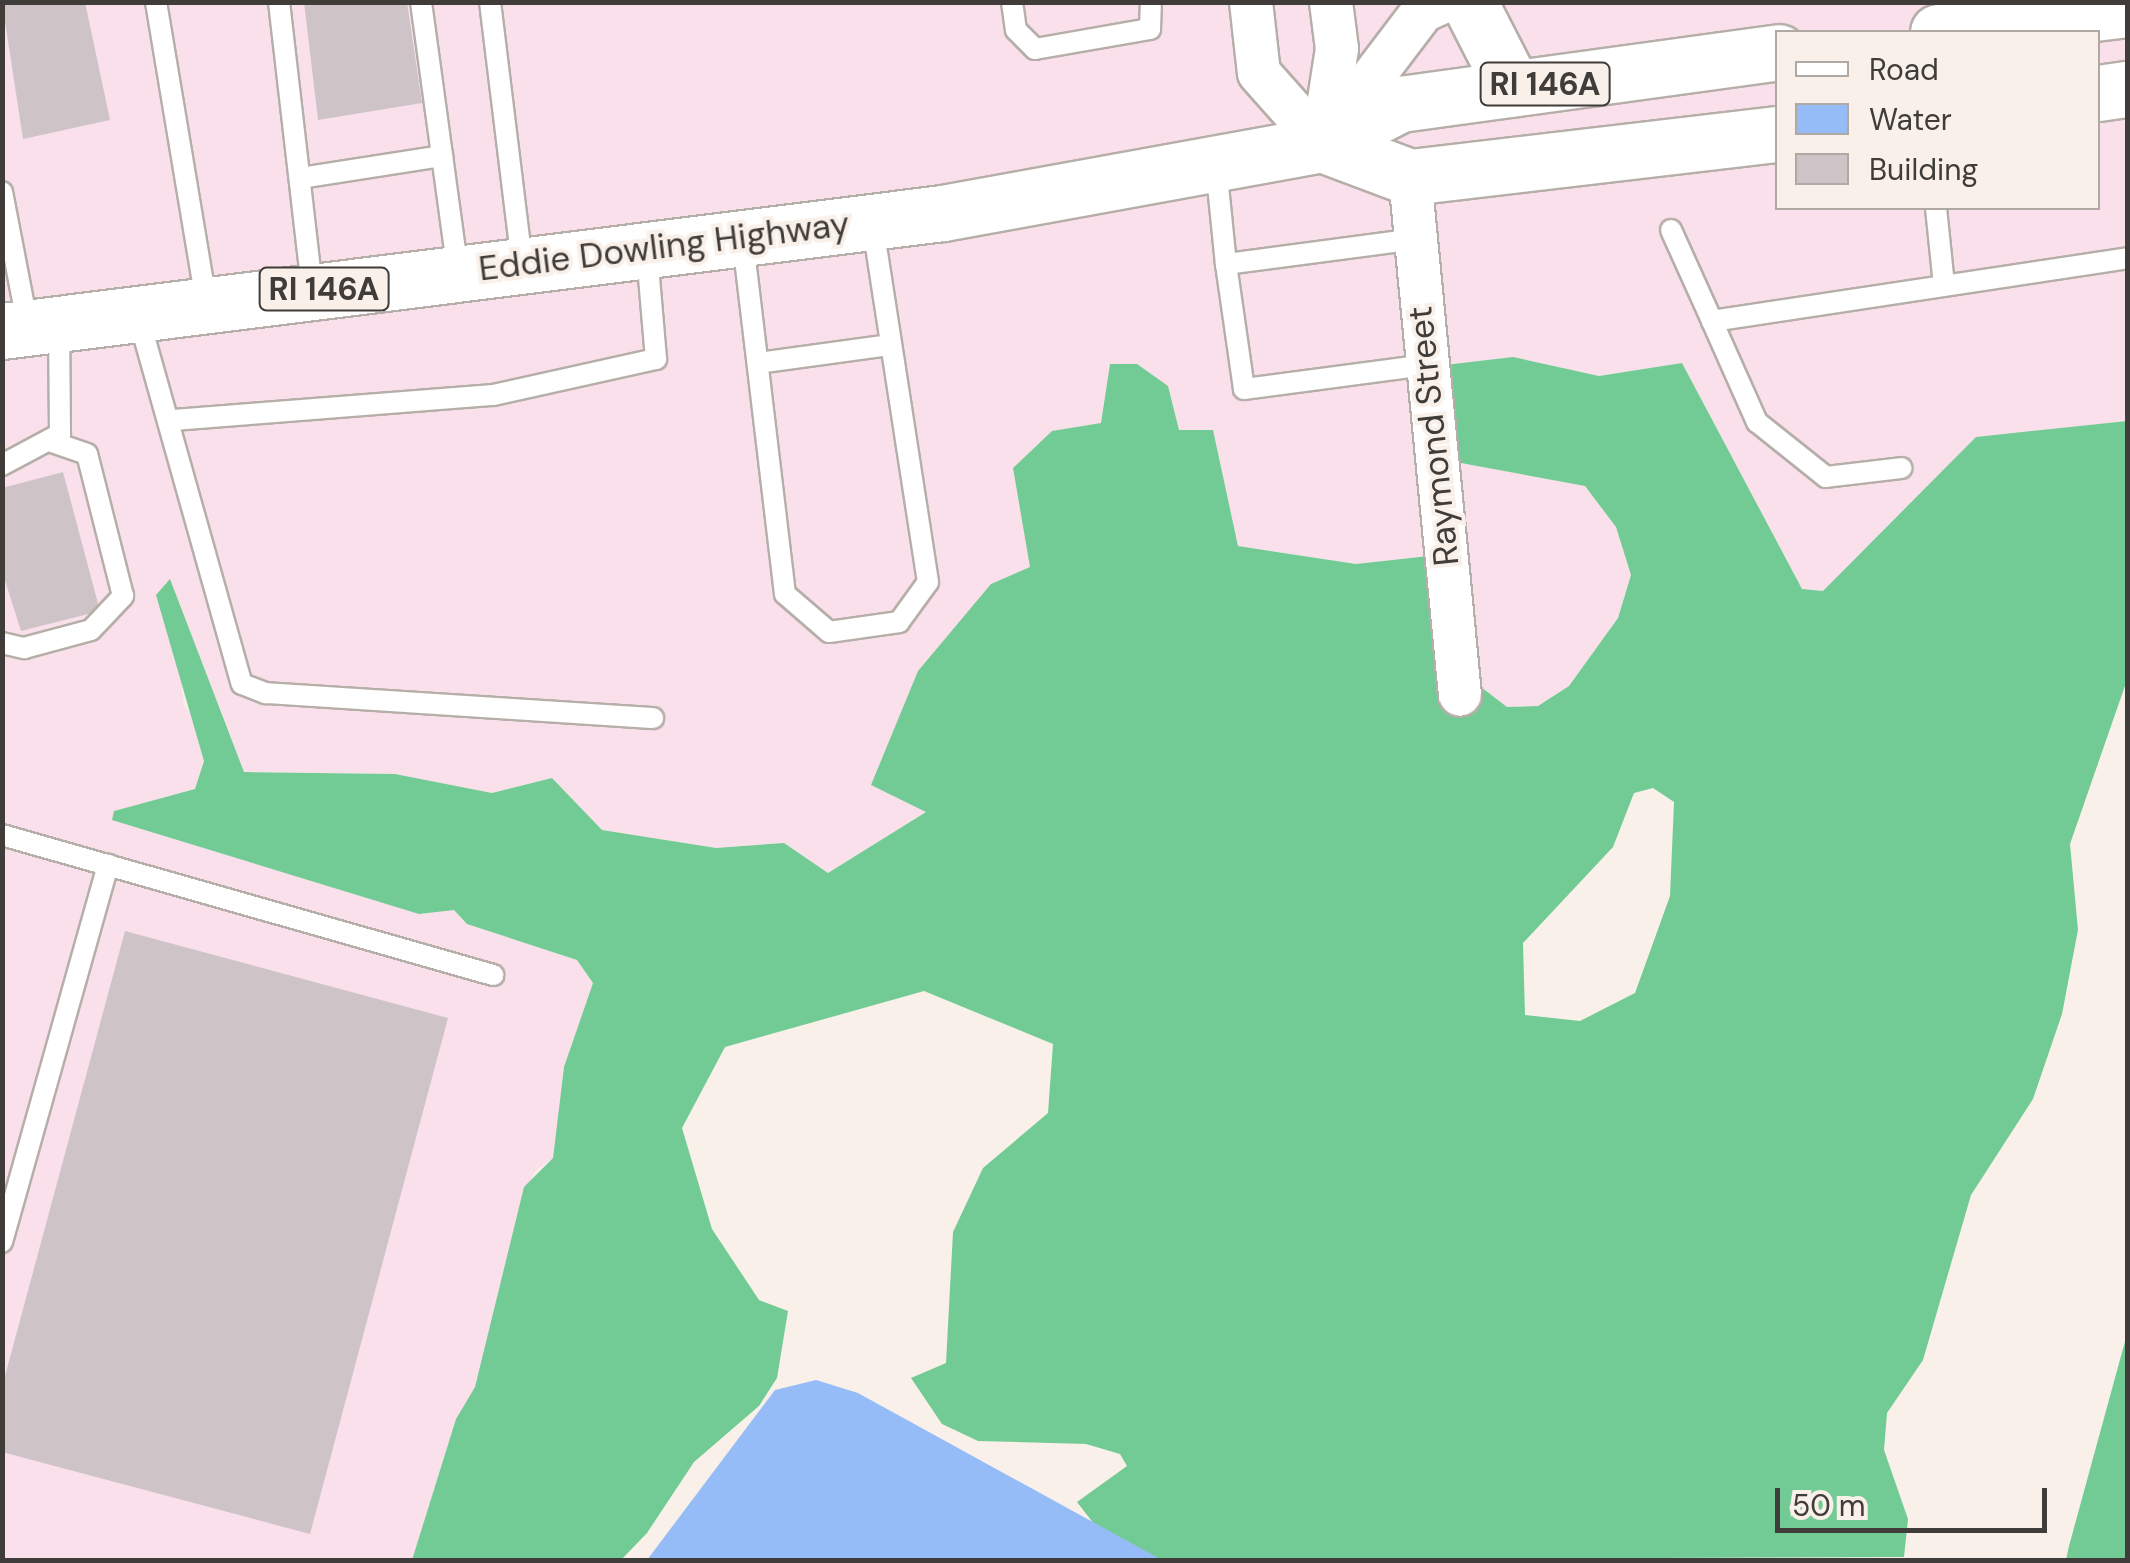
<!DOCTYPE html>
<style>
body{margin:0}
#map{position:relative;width:2130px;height:1563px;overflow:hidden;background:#f9f0e9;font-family:"DM Sans",sans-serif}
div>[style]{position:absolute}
.commercial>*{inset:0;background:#f9e0ea}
.forest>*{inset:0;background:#72cb94}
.water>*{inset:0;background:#96bcf8}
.building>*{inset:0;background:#cec4c8}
.roads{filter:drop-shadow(2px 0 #b6aea8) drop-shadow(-2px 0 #b6aea8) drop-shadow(0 2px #b6aea8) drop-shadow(0 -2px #b6aea8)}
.service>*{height:20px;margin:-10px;padding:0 10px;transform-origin:10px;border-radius:10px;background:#fff}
.minor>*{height:42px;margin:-21px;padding:0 21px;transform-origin:21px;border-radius:21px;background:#fff}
.primary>*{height:55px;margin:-27.5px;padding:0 27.5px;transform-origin:27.5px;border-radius:27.5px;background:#fff}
span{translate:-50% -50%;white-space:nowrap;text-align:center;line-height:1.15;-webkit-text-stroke:8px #f9f0e9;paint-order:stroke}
.shield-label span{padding:2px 8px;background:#f9f0e9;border:2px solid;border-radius:8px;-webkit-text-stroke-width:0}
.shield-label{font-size:32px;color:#3f3c39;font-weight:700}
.street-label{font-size:35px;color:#3f3c39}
.frame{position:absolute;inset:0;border:5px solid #3f3c39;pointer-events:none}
.legend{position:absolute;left:1775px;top:30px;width:325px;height:180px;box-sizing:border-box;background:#f9f0e9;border:2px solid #afa8a3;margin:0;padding:12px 18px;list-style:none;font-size:30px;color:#3f3c39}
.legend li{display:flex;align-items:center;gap:20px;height:50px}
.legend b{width:50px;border:2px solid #afa8a3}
.scale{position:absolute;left:1775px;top:1488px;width:272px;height:45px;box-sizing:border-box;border:5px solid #3f3c39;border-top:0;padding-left:12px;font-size:30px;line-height:35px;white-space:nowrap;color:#3f3c39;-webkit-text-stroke:8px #f9f0e9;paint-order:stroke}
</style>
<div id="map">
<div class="commercial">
<div style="clip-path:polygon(evenodd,3px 3px,2127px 3px,2127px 421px,1976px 438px,1823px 591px,1802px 589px,1682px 363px,1599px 376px,1513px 357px,1428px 368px,1462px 463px,1585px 486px,1616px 527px,1631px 575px,1618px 618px,1569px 686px,1538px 706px,1507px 707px,1476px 684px,1438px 555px,1356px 564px,1238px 546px,1213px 430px,1179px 430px,1168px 386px,1110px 365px,1101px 423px,1052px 431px,1014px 468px,1030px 567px,991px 584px,927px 811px,828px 873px,784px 843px,716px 848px,602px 830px,552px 778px,492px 793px,395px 774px,244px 772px,170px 580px,184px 706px,200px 724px,204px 761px,195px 789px,114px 811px,455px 910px,467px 924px,577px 960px,593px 983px,564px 1067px,553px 1158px,534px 1172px,475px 1387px,456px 1419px,412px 1560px,3px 1560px,3px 3px,1778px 32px,2098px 32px,2098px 208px,1778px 208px,1778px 32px)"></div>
</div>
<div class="forest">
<div style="clip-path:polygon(evenodd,1513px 357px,1599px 376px,1682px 363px,1802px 589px,1823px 591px,1976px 437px,2127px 421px,2127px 680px,2070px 844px,2078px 930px,2062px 1014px,2033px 1099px,1971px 1195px,1923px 1360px,1887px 1413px,1884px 1450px,1908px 1519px,1904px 1557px,1122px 1560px,1077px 1502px,1127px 1466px,1120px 1454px,1086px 1444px,978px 1441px,942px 1424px,911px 1378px,946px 1363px,953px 1232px,983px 1168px,1048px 1113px,1053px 1044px,924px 991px,725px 1047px,682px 1128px,712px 1229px,759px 1300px,788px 1311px,777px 1378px,759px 1406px,694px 1462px,647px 1533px,621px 1560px,412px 1560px,456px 1419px,475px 1387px,524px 1187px,553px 1158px,564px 1067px,593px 983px,577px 960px,467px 924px,454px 910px,419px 914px,112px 820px,114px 811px,195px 789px,204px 761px,156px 595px,170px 579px,244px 772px,395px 774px,492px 793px,552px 778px,602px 830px,716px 848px,784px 843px,828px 873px,926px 812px,871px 785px,918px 671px,991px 584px,1030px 567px,1013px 468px,1052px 431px,1101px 423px,1110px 364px,1137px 364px,1168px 386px,1179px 430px,1213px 430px,1238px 546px,1356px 564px,1438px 555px,1477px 684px,1507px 707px,1538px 706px,1569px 686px,1618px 618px,1631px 575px,1616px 527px,1585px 486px,1461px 463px,1431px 439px,1428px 367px,1513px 357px,1653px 788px,1674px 802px,1670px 896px,1635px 993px,1580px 1021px,1525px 1015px,1523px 943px,1613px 847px,1634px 793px,1653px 788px)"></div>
<div style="clip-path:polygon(2127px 1334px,2127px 1560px,2066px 1560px,2069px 1546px)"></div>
</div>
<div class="water">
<div style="clip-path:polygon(816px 1380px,858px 1393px,1162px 1560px,647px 1560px,775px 1390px)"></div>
</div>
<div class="building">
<div style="clip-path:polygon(2px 2px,85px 2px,110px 120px,23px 139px)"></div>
<div style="clip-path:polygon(304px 2px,407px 2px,422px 103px,318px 120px)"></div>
<div style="clip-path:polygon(63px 472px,100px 611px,21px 631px,2px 571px,2px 488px)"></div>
<div style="clip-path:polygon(125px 931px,448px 1018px,310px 1534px,2px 1452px,2px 1387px)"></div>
</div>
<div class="roads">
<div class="service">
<div style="left:156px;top:2px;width:303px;rotate:80.5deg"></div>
<div style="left:279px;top:2px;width:288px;rotate:83.4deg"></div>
<div style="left:421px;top:2px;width:272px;rotate:82.2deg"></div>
<div style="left:490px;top:2px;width:263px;rotate:83deg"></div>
<div style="left:1012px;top:2px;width:28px;rotate:82deg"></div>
<div style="left:1016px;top:30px;width:27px;rotate:45deg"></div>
<div style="left:1035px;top:49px;width:117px;rotate:-9.9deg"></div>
<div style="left:1150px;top:29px;width:27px;rotate:-88deg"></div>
<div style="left:1216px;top:166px;width:99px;rotate:84.2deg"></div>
<div style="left:1226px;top:264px;width:191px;rotate:-7.5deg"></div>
<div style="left:300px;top:178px;width:144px;rotate:-8.8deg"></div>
<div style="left:2px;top:192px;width:137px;rotate:79.1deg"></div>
<div style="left:1936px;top:208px;width:77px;rotate:84.1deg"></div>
<div style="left:1671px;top:230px;width:100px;rotate:65.7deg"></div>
<div style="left:1712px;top:321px;width:421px;rotate:-8.6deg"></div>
<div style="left:743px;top:242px;width:354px;rotate:83.2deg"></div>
<div style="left:785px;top:594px;width:58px;rotate:40.8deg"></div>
<div style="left:829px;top:632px;width:71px;rotate:-8.1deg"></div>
<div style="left:899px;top:622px;width:49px;rotate:-54.1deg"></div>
<div style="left:928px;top:582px;width:364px;rotate:-98.8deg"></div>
<div style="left:1226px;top:264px;width:126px;rotate:81.8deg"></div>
<div style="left:1244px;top:389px;width:184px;rotate:-7.5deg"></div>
<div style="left:138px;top:315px;width:383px;rotate:74.3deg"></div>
<div style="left:242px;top:684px;width:26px;rotate:21deg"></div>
<div style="left:266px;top:693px;width:388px;rotate:3.7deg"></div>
<div style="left:1712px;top:321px;width:111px;rotate:66deg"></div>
<div style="left:1757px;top:422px;width:88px;rotate:38.6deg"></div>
<div style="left:1826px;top:477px;width:76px;rotate:-6.8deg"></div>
<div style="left:758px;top:363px;width:133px;rotate:-7.8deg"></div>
<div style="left:174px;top:420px;width:320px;rotate:-4.5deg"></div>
<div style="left:493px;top:395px;width:167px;rotate:-12.5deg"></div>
<div style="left:656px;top:359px;width:106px;rotate:-94.9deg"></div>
<div style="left:2px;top:465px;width:66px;rotate:-28.1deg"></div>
<div style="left:60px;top:434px;width:109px;rotate:-90.5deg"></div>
<div style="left:2px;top:643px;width:23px;rotate:13deg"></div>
<div style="left:24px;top:648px;width:69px;rotate:-15deg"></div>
<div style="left:91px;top:630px;width:47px;rotate:-46.7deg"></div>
<div style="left:123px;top:596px;width:146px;rotate:-104.2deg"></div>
<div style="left:87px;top:454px;width:36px;rotate:-161deg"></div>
<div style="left:2px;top:835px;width:511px;rotate:15.91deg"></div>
<div style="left:2px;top:1242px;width:392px;rotate:-74.3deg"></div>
</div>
<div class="minor">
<div style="left:1251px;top:2px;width:71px;rotate:83.6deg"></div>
<div style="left:1259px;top:73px;width:95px;rotate:48.4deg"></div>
<div style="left:1323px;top:139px;width:91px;rotate:-81.2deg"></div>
<div style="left:1337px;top:49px;width:47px;rotate:-97.3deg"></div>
<div style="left:1325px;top:140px;width:162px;rotate:-52.8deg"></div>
<div style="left:1423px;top:11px;width:22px;rotate:-24deg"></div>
<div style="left:1410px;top:177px;width:520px;rotate:84.49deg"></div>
</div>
<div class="primary">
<div style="left:1469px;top:2px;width:97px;rotate:62.9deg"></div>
<div style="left:1938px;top:32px;width:191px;rotate:-6.9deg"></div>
<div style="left:2098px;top:93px;width:30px;rotate:-8deg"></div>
<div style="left:1322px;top:144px;width:94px;rotate:20.6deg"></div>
<div style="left:1410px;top:177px;width:371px;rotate:-6.7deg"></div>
<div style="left:2px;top:331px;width:948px;rotate:-7.15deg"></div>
<div style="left:943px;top:213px;width:385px;rotate:-10.3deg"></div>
<div style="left:1322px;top:144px;width:88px;rotate:-27.1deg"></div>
<div style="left:1400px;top:104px;width:382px;rotate:-7.8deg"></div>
</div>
</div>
<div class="shield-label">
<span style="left:1545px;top:84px">RI 146A</span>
<span style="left:324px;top:289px">RI 146A</span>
</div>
<div class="street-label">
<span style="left:664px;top:246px;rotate:-7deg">Eddie Dowling Highway</span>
<span style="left:1433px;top:436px;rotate:-96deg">Raymond Street</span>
</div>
<div class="frame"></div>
<ul class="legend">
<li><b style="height:12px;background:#fff"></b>Road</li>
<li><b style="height:28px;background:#96bcf8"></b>Water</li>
<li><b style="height:28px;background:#cec4c8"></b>Building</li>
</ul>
<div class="scale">50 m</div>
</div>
